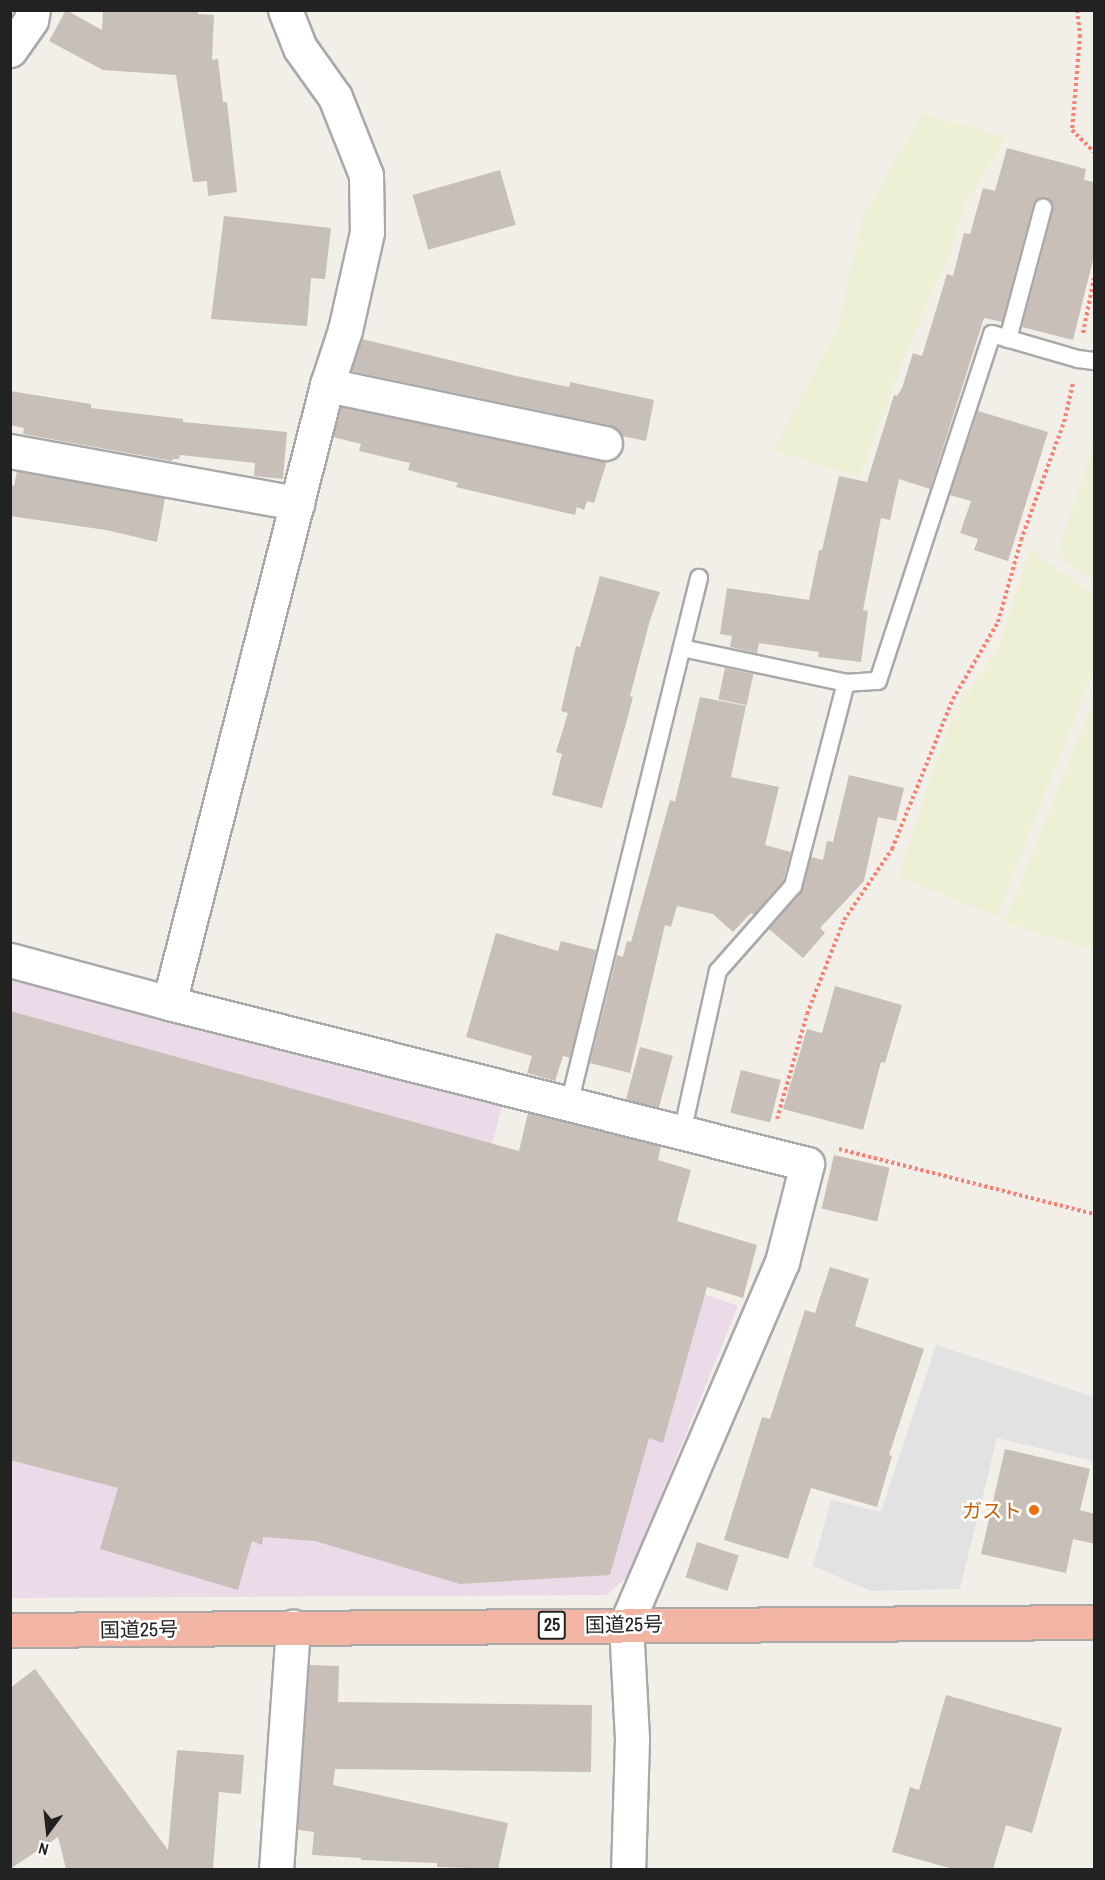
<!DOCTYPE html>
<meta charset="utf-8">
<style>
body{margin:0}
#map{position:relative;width:1105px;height:1880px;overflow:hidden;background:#f2efe9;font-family:"Archivo Narrow","Noto Sans JP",sans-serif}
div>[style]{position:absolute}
.industrial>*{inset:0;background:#ebdbe8}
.farmland>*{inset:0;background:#eef0d5}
.parking>*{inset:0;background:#e2e2e2}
.building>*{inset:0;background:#c7bfb8;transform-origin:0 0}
.path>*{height:4px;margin-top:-2px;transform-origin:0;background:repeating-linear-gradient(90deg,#fa8072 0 3px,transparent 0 6px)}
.roads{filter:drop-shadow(2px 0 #a9a9a9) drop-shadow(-2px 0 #a9a9a9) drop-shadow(0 2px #a9a9a9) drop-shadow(0 -2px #a9a9a9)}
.service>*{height:16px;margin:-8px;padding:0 8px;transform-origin:8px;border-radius:8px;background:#fff}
.minor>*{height:33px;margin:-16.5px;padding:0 16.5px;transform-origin:16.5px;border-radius:16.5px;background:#fff}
.trunk>*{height:33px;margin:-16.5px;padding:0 16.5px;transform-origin:16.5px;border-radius:16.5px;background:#f2b4a3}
.dots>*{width:16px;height:16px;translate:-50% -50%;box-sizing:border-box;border:3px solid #fff;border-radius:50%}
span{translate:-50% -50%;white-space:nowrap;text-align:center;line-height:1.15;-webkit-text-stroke:5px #fff;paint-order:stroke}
.shield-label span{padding:2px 4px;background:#fff;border:2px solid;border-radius:4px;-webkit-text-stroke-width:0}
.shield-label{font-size:18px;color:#222;font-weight:700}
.food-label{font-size:20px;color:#c56008}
.right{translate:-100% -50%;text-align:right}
.street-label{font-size:20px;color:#222}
.frame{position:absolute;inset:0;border:12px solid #222;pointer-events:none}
.north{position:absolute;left:18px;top:1802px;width:60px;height:60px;-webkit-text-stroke:4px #fff;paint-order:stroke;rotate:195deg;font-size:16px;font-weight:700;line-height:24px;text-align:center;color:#222}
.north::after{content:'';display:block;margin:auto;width:21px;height:27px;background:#222;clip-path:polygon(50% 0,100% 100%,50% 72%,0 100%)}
</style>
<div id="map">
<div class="industrial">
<div style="clip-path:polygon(10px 978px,503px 1102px,483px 1179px,652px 1276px,738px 1306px,628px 1576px,607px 1595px,11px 1598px)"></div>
</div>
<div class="farmland">
<div style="clip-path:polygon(922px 113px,1006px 137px,964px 206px,952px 248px,910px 343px,860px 477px,774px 451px,838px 325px,862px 218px)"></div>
<div style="clip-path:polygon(1094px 444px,1094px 581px,1056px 555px)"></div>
<div style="clip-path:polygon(1030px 550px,1094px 594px,1094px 669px,997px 917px,898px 876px,952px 715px,998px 647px)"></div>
<div style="clip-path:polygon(1094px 698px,1094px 950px,1004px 923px)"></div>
</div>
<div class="parking">
<div style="clip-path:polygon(936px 1345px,1094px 1397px,1093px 1461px,997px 1438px,960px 1589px,871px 1591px,813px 1566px,831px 1500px,881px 1512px)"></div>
</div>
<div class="building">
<div style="clip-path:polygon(66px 10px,102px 30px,103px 10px,198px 10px,198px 14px,214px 15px,212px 60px,218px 59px,223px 102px,227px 102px,237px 192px,208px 196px,207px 181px,193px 182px,176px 75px,103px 70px,49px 41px)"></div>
<div style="clip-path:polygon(1007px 148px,1086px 169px,1084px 180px,1095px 182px,1095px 252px,1073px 340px,1022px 327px,1053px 211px,1051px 201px,1041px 198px,1033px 205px,1002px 322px,984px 318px,930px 489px,899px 479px,890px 520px,881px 518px,863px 610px,868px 611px,861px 662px,818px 657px,819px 652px,759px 643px,757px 653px,730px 647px,732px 636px,720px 634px,727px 588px,809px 600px,819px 550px,822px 550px,839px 476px,867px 482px,894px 395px,897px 396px,902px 388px,913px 353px,922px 356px,947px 274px,953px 276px,964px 233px,970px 234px,983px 188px,995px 191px)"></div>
<div style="left:500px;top:170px;width:57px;height:91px;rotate:74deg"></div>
<div style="clip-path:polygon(224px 216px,331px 228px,325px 279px,311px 278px,307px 326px,211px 319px)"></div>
<div style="clip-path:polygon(362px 339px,516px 376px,569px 387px,570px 382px,654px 400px,646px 441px,622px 436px,617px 429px,609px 425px,351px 371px)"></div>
<div style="clip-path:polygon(10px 391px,91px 404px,91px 408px,183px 419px,183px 422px,287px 432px,283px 479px,254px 476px,255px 463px,180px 455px,179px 459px,173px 459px,172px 461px,23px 434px,24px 428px,10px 425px)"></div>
<div style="clip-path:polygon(341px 407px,607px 461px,594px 503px,587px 501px,584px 510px,577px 507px,575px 515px,456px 487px,458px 483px,408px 470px,410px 463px,359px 451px,361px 444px,333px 437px)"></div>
<div style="clip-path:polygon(978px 411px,1048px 432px,1008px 561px,974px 550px,978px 539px,960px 533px,971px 501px,950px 495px)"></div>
<div style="clip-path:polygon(17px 471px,165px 498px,157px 542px,106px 530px,10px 516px,10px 485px,14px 486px)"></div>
<div style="clip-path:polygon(600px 576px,660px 592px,650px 620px,630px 696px,633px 697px,625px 727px,602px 808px,552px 795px,562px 754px,556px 752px,568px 713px,561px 711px,576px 646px,580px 647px)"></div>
<div style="left:725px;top:668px;width:29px;height:32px;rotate:12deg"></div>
<div style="clip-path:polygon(700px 697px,746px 706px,731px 777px,779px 787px,765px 845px,791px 852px,783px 881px,754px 915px,751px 913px,733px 932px,713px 914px,677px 906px,671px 927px,665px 925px,630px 1073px,590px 1063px,617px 955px,623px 957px,627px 941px,631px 942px,670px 800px,675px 802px)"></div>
<div style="clip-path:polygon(849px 775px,904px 788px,896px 821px,878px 817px,864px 881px,820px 928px,825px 933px,803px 958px,769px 929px,801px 893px,811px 857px,823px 860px,827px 841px,833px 842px)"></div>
<div style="clip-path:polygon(496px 933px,558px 951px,561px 941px,596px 950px,570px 1058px,563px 1056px,555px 1081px,527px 1073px,532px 1056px,466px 1037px)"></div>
<div style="clip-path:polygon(835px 986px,902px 1005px,885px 1063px,881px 1062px,863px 1130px,783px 1109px,807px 1029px,822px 1033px)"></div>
<div style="clip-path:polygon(10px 1011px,519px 1151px,528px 1113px,661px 1146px,658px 1160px,691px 1170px,677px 1221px,757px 1245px,743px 1298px,707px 1287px,663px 1443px,649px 1438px,610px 1575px,460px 1584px,315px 1541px,263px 1537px,262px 1545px,252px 1541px,238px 1590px,100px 1549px,118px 1488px,10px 1460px)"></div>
<div style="left:640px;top:1047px;width:34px;height:54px;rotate:15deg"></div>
<div style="left:741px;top:1070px;width:41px;height:44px;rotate:14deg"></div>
<div style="left:834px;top:1155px;width:57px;height:55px;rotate:13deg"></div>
<div style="clip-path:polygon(830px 1267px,869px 1279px,855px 1326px,924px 1349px,889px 1455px,892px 1456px,877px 1507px,811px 1488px,788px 1559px,724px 1540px,762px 1417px,770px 1419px,805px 1310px,815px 1313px)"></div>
<div style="clip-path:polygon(1005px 1449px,1090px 1469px,1080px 1510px,1095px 1514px,1095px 1544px,1073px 1539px,1066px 1573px,981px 1554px)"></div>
<div style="left:697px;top:1542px;width:44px;height:37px;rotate:18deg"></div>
<div style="clip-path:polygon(309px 1665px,339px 1666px,338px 1702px,592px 1705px,591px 1772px,335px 1769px,333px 1785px,508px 1823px,498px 1869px,437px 1867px,437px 1863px,361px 1860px,361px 1858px,312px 1855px,314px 1832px,298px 1830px)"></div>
<div style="clip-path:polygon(35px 1669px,168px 1850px,177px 1750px,244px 1755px,241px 1794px,219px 1792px,213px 1869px,66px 1869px,58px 1837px,10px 1869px,10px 1688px)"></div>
<div style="clip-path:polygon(946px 1695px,1062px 1728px,1032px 1833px,1006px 1825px,993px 1869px,953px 1869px,892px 1852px,910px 1787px,919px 1790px)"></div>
</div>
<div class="path">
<div style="left:1077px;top:10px;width:25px;rotate:83deg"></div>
<div style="left:1080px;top:35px;width:95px;rotate:94.8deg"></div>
<div style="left:1072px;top:130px;width:31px;rotate:45deg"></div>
<div style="left:1083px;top:333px;width:56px;rotate:-78.7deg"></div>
<div style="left:777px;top:1119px;width:109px;rotate:-74.1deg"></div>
<div style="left:807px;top:1014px;width:101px;rotate:-68.5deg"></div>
<div style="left:844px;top:920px;width:86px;rotate:-55.9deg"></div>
<div style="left:892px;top:849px;width:162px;rotate:-67.9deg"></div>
<div style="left:953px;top:699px;width:89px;rotate:-59.7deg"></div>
<div style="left:998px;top:622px;width:85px;rotate:-74.3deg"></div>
<div style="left:1021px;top:540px;width:126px;rotate:-70deg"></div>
<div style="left:1064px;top:422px;width:39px;rotate:-77deg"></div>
<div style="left:839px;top:1149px;width:263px;rotate:14.3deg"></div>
</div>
<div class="roads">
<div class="service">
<div style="left:1008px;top:339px;width:136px;rotate:-75deg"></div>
<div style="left:682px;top:648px;width:168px;rotate:12deg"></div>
<div style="left:846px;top:683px;width:32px;rotate:-4deg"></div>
<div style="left:878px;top:681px;width:365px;rotate:-71.8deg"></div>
<div style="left:992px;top:334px;width:90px;rotate:16.2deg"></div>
<div style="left:1078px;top:359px;width:16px;rotate:7deg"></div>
<div style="left:569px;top:1104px;width:542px;rotate:-76.12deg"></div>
<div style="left:682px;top:1133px;width:166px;rotate:-77.5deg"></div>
<div style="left:718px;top:971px;width:113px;rotate:-48.6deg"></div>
<div style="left:793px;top:886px;width:210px;rotate:-75.4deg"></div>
</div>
<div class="minor">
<div style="left:10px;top:50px;width:37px;rotate:-55deg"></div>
<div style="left:31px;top:20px;width:10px;rotate:-79deg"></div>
<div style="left:327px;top:385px;width:284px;rotate:11.8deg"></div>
<div style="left:10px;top:451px;width:292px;rotate:10.3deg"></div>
<div style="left:10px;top:960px;width:165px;rotate:15.1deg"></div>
<div style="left:169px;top:1003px;width:658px;rotate:14.16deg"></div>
<div style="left:807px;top:1164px;width:101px;rotate:104.3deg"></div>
<div style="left:782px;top:1262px;width:394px;rotate:113.3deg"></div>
<div style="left:626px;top:1624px;width:115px;rotate:87deg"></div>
<div style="left:632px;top:1739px;width:131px;rotate:91.7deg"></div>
<div style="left:169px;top:1003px;width:638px;rotate:-75.66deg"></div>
<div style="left:327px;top:385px;width:58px;rotate:-71.9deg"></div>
<div style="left:345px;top:330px;width:100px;rotate:-77.3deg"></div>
<div style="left:367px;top:232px;width:57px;rotate:-91deg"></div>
<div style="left:366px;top:175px;width:84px;rotate:-111.7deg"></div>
<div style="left:335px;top:97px;width:60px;rotate:-125.5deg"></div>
<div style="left:300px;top:48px;width:41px;rotate:-111.5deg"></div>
<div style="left:276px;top:1870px;width:244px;rotate:-86deg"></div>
</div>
<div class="trunk">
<div style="left:10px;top:1630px;width:1084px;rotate:-0.42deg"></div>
</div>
</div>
<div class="dots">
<div style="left:1034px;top:1510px;background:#e8710a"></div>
</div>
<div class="shield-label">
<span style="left:552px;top:1625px">25</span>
</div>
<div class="food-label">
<span class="right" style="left:1022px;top:1510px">ガスト</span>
</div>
<div class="street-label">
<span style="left:624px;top:1624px;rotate:-1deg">国道25号</span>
<span style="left:139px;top:1629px;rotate:-1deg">国道25号</span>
</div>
<div class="frame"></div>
<div class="north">N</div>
</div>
